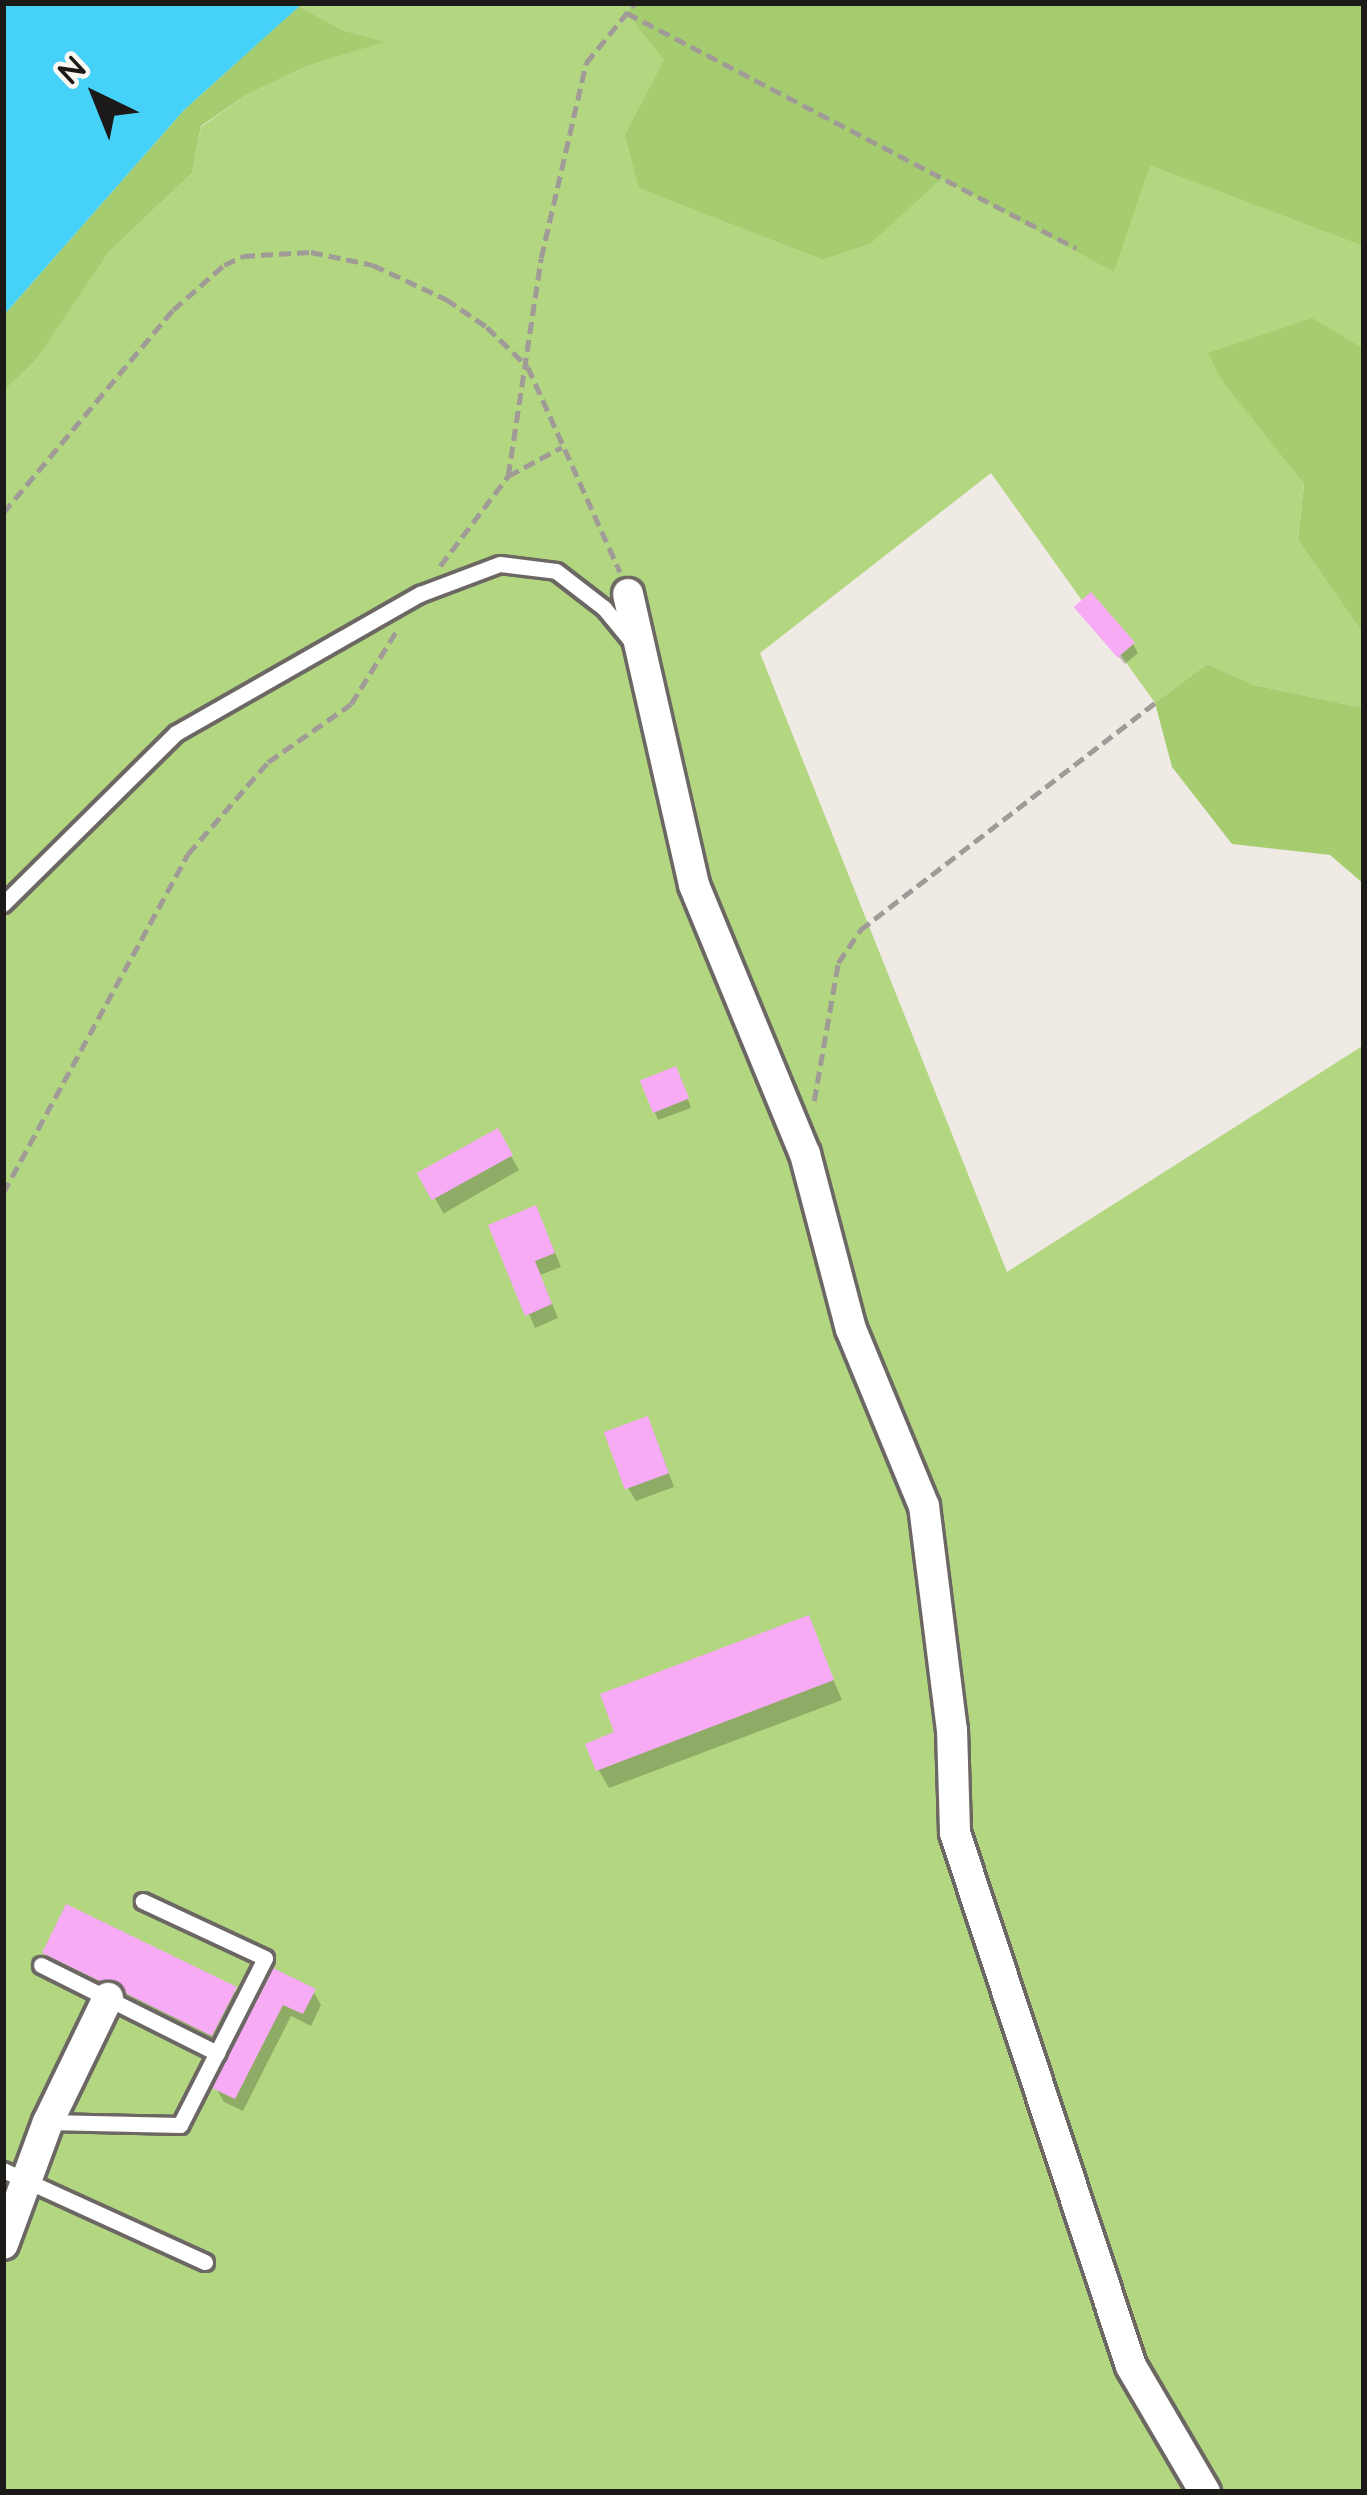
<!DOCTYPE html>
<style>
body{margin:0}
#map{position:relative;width:1367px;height:2495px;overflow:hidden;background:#f0eae4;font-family:Quicksand,sans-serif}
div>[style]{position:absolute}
.green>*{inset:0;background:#b2d780}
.forest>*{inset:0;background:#a5cd6f}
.water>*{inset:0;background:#45d1f8}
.shadow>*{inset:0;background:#0003;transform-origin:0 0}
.building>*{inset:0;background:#f7abf4;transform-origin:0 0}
.path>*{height:4.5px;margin-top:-2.25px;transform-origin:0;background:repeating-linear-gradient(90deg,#a09b97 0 12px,transparent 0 18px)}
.roads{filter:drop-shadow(3px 0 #6d6763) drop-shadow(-3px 0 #6d6763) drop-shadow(0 3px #6d6763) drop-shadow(0 -3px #6d6763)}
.lane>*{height:15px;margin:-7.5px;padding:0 7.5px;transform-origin:7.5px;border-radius:7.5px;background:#fff}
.street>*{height:30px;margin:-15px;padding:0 15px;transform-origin:15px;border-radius:15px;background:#fff}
span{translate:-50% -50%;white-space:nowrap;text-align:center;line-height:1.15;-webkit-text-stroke:9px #fdf7f2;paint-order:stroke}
.frame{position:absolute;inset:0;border:6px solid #1c1a18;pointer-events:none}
.north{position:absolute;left:36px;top:36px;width:120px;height:120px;-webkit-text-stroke:9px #fdf7f2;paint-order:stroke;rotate:317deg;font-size:33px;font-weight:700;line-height:48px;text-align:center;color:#1c1a18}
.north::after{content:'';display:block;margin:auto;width:42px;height:54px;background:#1c1a18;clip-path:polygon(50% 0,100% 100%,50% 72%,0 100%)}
</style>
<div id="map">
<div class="green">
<div style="clip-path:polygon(evenodd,303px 3px,1364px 3px,1364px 404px,1231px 390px,1304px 484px,1298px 540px,1364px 635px,1364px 708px,1254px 685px,1207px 664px,1155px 703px,991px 473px,760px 653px,1007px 1272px,1364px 1045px,1364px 2492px,3px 2492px,3px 392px,37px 359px,109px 252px,192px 173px,201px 127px,246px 95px,307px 66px,382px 42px,342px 30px,299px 6px,303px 3px,640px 188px,870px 244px,823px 260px,640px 188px)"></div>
</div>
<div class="forest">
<div style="clip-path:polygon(635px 3px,1364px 3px,1364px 246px,1150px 165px,1114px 272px,942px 178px,870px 244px,823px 260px,639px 188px,625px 135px,664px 60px,627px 13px)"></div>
<div style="clip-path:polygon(299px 6px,342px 30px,384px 42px,307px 66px,246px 95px,201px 126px,192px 173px,109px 252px,37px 359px,3px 392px,3px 316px,184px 110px)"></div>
<div style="clip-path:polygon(1312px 318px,1364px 349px,1364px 635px,1298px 540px,1304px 484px,1221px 379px,1208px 353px)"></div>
<div style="clip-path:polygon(1207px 664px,1254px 685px,1364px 708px,1364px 884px,1330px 855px,1232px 844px,1172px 767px,1155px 703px)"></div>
</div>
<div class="water">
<div style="clip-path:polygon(3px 3px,303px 3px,184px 110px,3px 316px)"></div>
</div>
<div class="shadow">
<div style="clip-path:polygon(1083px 616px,1133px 644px,1138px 653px,1125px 664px)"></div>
<div style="clip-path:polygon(680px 1078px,691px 1108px,658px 1120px,643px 1081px)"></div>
<div style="left:497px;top:1132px;width:44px;height:87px;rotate:60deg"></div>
<div style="clip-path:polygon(542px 1222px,561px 1267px,540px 1275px,558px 1318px,535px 1328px,492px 1226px)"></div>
<div style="clip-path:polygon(654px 1433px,674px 1487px,636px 1501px,628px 1488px)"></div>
<div style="clip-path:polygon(807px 1619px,842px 1700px,609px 1788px,598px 1769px,618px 1734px)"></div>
<div style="clip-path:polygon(45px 1952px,234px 1990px,245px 2008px,222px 2053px,141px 2013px,131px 1999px,112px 1999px,56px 1971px)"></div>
<div style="clip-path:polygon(275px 1972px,313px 1991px,321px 2005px,311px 2026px,291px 2016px,243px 2111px,224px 2102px,216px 2088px)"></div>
</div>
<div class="building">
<div style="left:1091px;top:592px;width:67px;height:23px;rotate:49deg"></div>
<div style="left:676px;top:1066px;width:35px;height:39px;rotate:68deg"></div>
<div style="left:498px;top:1128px;width:31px;height:93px;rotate:61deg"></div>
<div style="clip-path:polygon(536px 1205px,555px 1253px,535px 1261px,552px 1304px,525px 1316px,488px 1225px)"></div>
<div style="left:648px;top:1416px;width:61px;height:47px;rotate:70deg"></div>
<div style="clip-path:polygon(809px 1615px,834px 1680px,596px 1771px,585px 1744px,614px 1732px,600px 1694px)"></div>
<div style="clip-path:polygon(66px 1904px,237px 1987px,212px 2036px,127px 1994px,117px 1981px,100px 1981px,42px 1953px)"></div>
<div style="clip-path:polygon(273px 1968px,316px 1989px,303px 2014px,283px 2005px,235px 2099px,212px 2088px)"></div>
</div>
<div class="path">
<div style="left:627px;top:13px;width:507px;rotate:27.63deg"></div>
<div style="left:508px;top:476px;width:220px;rotate:-81.4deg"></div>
<div style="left:541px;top:258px;width:200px;rotate:-77deg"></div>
<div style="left:586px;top:63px;width:77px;rotate:-50.8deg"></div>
<div style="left:3px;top:513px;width:265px;rotate:-50.1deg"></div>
<div style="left:173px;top:310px;width:68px;rotate:-41.4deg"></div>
<div style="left:224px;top:265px;width:21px;rotate:-25deg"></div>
<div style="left:243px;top:256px;width:68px;rotate:-3.4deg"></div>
<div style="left:311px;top:252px;width:63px;rotate:11.8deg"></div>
<div style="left:373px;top:265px;width:81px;rotate:25deg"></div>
<div style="left:446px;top:299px;width:50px;rotate:34.3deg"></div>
<div style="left:487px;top:327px;width:57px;rotate:44.3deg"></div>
<div style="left:528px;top:367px;width:225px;rotate:65.8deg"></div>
<div style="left:440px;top:566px;width:113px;rotate:-52.9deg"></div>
<div style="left:508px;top:476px;width:61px;rotate:-28.2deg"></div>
<div style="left:814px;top:1101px;width:140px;rotate:-80.1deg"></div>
<div style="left:838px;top:963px;width:40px;rotate:-56deg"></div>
<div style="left:860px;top:930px;width:372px;rotate:-37.6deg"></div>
<div style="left:3px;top:1193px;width:386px;rotate:-61.4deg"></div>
<div style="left:188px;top:854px;width:122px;rotate:-49deg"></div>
<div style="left:268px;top:762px;width:101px;rotate:-34.9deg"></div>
<div style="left:351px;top:704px;width:87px;rotate:-58.1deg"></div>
</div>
<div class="roads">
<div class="lane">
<div style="left:3px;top:904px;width:243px;rotate:-44.7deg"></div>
<div style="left:176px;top:733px;width:281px;rotate:-29.7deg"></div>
<div style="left:420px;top:594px;width:85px;rotate:-20.6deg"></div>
<div style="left:500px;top:564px;width:56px;rotate:7.1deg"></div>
<div style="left:556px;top:571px;width:61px;rotate:37.6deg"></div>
<div style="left:604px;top:608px;width:44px;rotate:50.5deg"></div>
<div style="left:41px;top:1965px;width:197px;rotate:26.6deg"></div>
<div style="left:48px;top:2122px;width:132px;rotate:1.3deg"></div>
<div style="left:180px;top:2125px;width:187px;rotate:-63deg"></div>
<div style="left:265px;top:1958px;width:135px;rotate:-155deg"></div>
<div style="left:3px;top:2170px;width:222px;rotate:24.5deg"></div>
</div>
<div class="street">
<div style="left:628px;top:594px;width:298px;rotate:77.2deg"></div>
<div style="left:694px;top:885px;width:291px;rotate:67.6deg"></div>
<div style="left:805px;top:1154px;width:181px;rotate:75.3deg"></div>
<div style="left:851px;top:1329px;width:191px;rotate:67.6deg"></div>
<div style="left:924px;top:1506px;width:226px;rotate:82.9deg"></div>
<div style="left:952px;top:1730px;width:103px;rotate:88.3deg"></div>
<div style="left:955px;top:1833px;width:561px;rotate:71.73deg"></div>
<div style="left:1131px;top:2366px;width:146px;rotate:59.6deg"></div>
<div style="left:3px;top:2244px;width:130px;rotate:-69.8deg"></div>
<div style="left:48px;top:2122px;width:138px;rotate:-64.2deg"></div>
</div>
</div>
<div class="frame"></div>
<div class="north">N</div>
</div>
